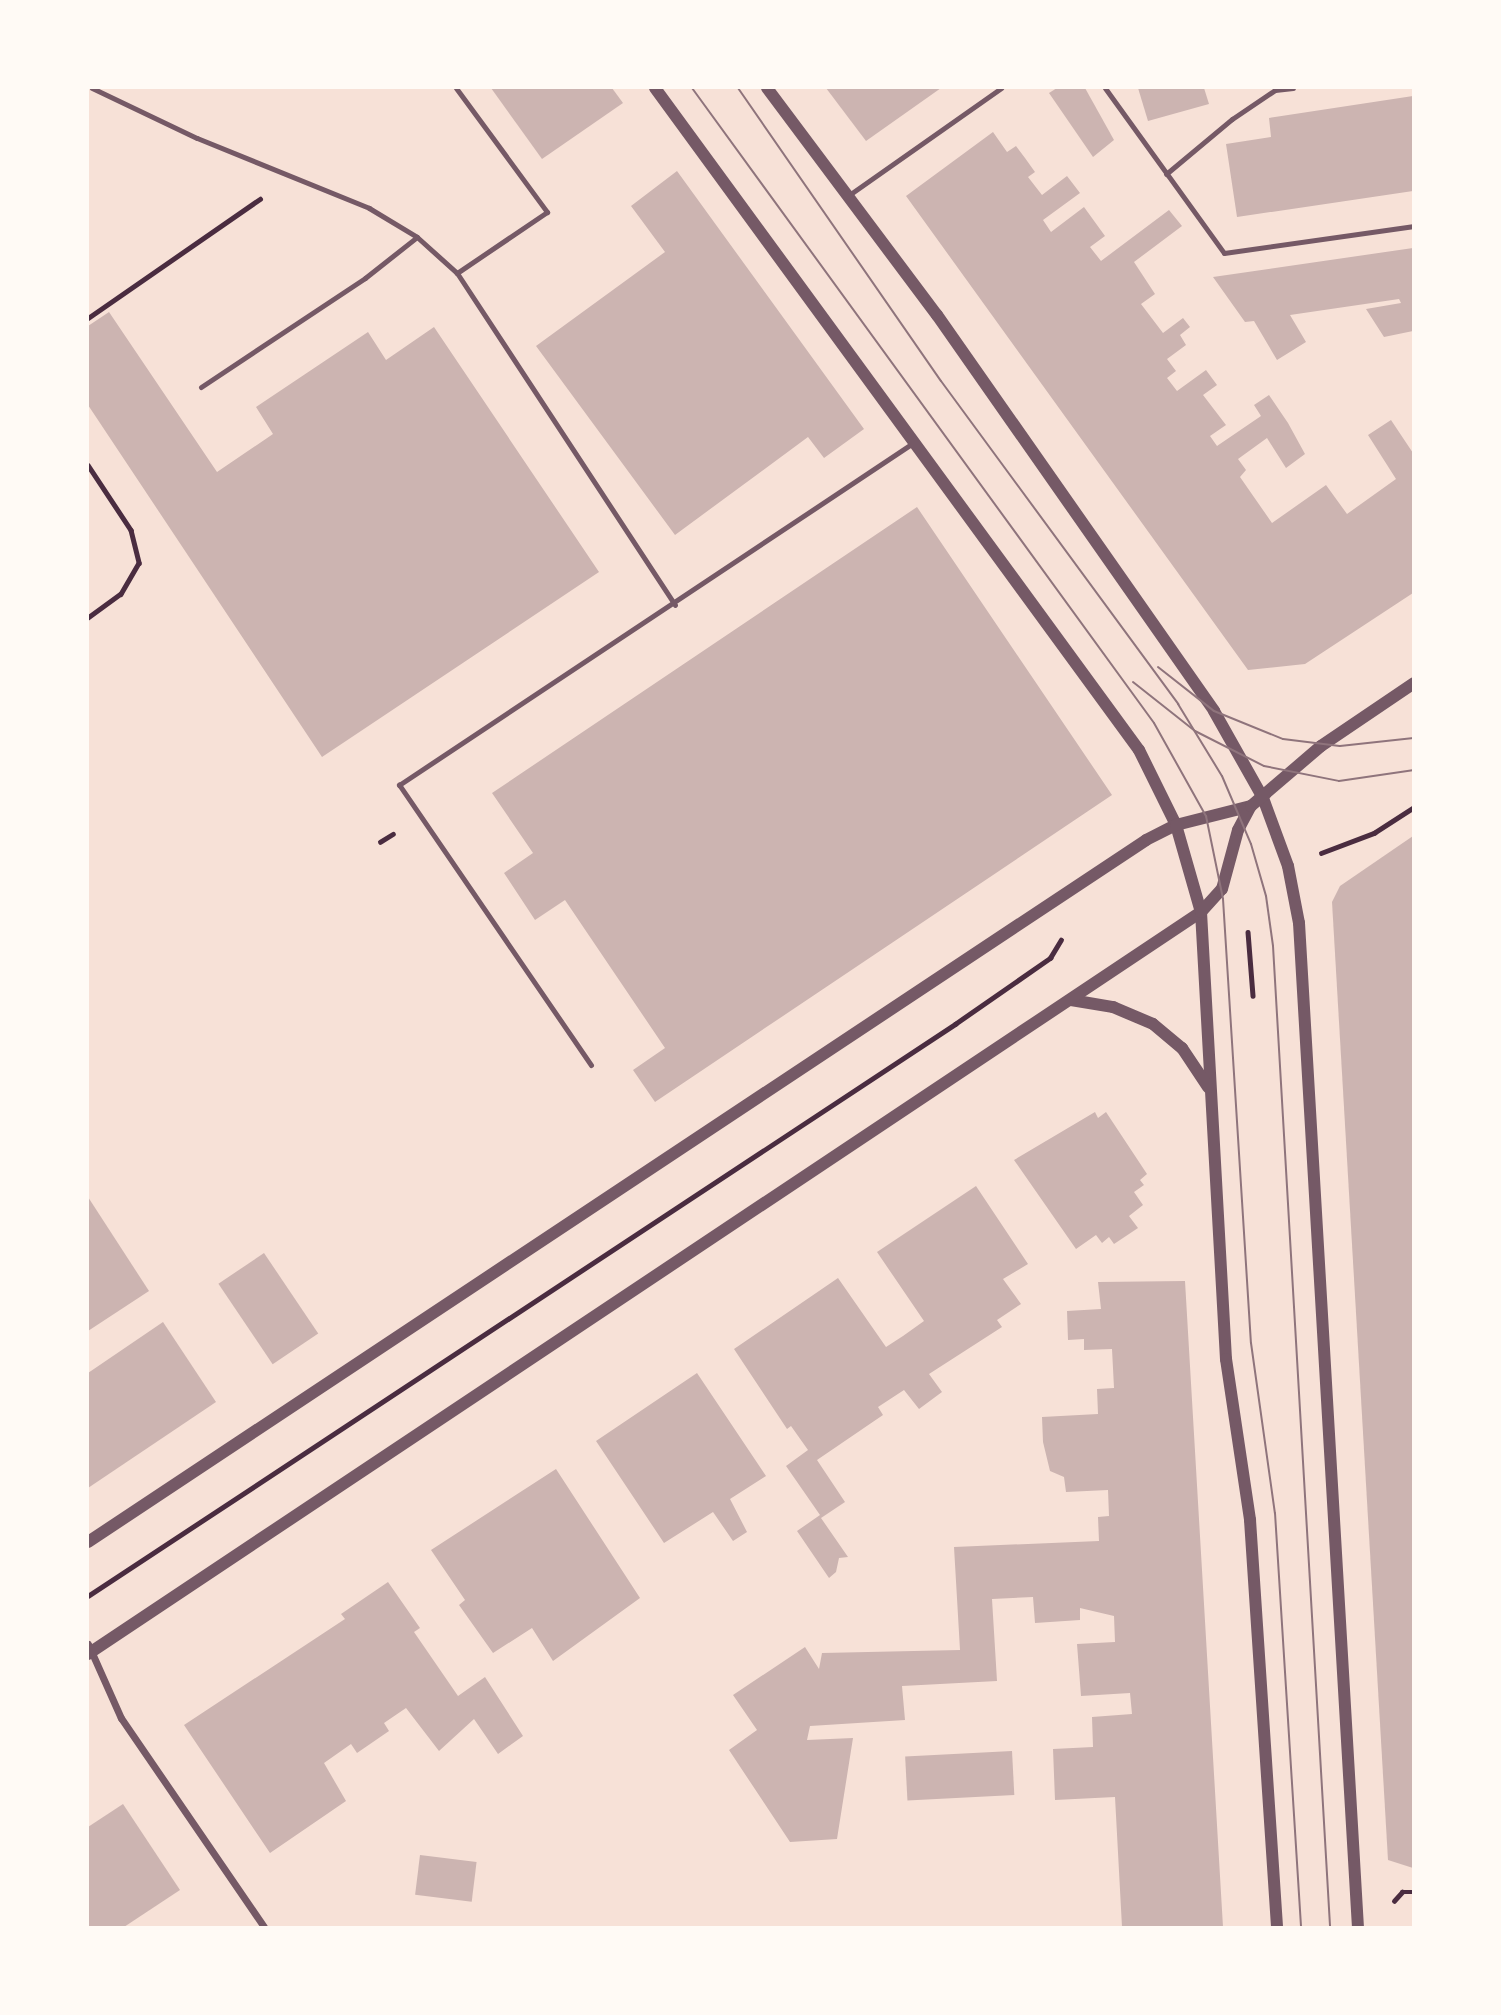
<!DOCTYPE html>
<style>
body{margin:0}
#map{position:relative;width:1501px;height:2015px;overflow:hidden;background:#f7e1d7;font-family:Overpass,sans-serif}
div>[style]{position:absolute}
.building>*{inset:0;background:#ccb4b1;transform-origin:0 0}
.path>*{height:4.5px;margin:-2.25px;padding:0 2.25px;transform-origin:2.25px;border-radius:2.25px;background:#4a2c40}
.service>*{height:5px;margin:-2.5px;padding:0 2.5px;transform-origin:2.5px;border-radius:2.5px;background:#755966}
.minor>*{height:7px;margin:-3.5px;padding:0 3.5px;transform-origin:3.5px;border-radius:3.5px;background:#755966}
.tertiary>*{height:12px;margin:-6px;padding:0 6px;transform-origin:6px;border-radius:6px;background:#755966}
.tram>*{height:2px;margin:-1px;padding:0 1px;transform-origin:1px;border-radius:1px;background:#8f747c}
span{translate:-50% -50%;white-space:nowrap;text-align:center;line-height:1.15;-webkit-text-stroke:6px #fffaf5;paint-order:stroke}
.frame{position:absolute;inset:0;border:89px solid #fffaf5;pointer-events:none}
</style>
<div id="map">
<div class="building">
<div style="clip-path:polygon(491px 88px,612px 88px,623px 103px,542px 159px)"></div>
<div style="clip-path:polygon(826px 88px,941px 88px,866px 141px)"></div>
<div style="clip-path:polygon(1057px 88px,1085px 88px,1114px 140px,1093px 157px,1049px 93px)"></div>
<div style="clip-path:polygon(1138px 88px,1204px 88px,1209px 104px,1148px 121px)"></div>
<div style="clip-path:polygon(1413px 96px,1413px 191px,1237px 217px,1226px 144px,1271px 137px,1269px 118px)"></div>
<div style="clip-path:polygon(993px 132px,1007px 152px,1016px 146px,1025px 158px,1035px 172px,1028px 177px,1042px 195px,1067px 176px,1080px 193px,1043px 220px,1051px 232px,1084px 207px,1105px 236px,1090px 247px,1101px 261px,1169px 210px,1182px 226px,1134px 262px,1155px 294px,1141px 304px,1163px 333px,1183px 318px,1190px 327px,1180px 335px,1186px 345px,1167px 359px,1176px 371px,1167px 378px,1177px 391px,1206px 370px,1217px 385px,1203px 395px,1226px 425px,1210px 436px,1217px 446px,1261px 416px,1254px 405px,1269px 395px,1288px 423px,1305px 454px,1286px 468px,1267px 438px,1238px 459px,1246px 470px,1240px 477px,1272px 523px,1326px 485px,1347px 514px,1396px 479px,1368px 435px,1391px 420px,1413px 453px,1413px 593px,1305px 664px,1248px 670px,906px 196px)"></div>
<div style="clip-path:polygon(677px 171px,864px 429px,824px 458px,808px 437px,675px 535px,536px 346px,665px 252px,631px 206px)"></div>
<div style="clip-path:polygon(1413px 248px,1413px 331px,1384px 337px,1366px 309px,1401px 303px,1399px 299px,1290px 315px,1306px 342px,1277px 360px,1254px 321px,1245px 322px,1213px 277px)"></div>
<div style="clip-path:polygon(109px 312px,217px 472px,273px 434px,256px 407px,368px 332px,386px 360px,434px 327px,599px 572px,322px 757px,88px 405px,88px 326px)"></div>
<div style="clip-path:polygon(917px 507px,1112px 795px,655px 1102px,633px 1070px,665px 1048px,565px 900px,535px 920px,504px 873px,533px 853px,492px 793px)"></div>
<div style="clip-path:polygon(1413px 836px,1413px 1868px,1388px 1860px,1332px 902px,1340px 886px)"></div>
<div style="clip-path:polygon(1095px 1112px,1098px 1118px,1106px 1112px,1147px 1174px,1140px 1180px,1144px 1185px,1134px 1192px,1143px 1205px,1129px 1216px,1138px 1228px,1114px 1244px,1109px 1237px,1102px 1243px,1096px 1235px,1076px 1249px,1014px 1160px)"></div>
<div style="clip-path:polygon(976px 1186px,1028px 1264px,1003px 1279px,1021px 1304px,997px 1320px,1002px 1327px,929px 1374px,942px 1392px,919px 1409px,904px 1390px,878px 1407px,883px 1415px,817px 1460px,845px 1502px,821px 1518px,848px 1557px,839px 1558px,836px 1572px,829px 1578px,797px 1531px,820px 1515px,786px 1466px,808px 1450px,791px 1426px,787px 1429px,734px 1349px,838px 1278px,886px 1347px,903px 1336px,924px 1321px,877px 1252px)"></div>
<div style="clip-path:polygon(88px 1197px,149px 1291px,88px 1331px)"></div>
<div style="left:264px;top:1253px;width:97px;height:55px;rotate:56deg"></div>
<div style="clip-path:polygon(1185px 1281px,1223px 1927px,1122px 1927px,1115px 1797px,1055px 1800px,1053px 1749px,1093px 1747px,1092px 1717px,1132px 1714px,1130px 1693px,1081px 1696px,1077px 1644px,1115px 1642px,1114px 1616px,1080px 1608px,1080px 1620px,1035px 1623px,1033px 1597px,992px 1599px,997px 1681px,902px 1686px,905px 1720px,810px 1726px,807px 1740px,853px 1738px,837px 1839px,790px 1842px,729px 1750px,757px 1730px,733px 1695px,805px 1647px,819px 1669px,822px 1653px,960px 1650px,954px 1547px,1099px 1541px,1098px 1517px,1109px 1516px,1108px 1490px,1066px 1492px,1064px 1477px,1050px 1471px,1043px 1442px,1042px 1417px,1098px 1414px,1097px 1389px,1114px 1388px,1112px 1349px,1084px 1350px,1084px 1339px,1068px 1340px,1067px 1311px,1101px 1309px,1098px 1282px)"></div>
<div style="clip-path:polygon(163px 1322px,216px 1402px,88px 1488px,88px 1373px)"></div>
<div style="clip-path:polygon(697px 1373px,766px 1476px,730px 1499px,747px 1532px,733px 1541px,713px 1512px,664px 1543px,596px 1441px)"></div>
<div style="clip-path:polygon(556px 1469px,640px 1598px,553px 1661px,532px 1628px,493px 1653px,459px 1605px,465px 1600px,431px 1550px)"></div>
<div style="clip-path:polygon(388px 1582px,420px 1628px,414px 1632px,458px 1696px,485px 1677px,523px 1736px,498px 1754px,474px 1719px,439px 1751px,406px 1708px,384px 1723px,389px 1731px,357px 1753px,351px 1744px,324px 1763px,346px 1801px,270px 1853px,184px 1725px,345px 1619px,341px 1614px)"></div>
<div style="left:1012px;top:1751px;width:44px;height:107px;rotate:87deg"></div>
<div style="clip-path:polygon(123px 1804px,180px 1890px,124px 1927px,88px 1927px,88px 1827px)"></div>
<div style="left:420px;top:1855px;width:57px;height:40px;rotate:7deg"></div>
</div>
<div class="path">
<div style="left:88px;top:318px;width:209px;rotate:-34.7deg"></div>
<div style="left:88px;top:465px;width:78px;rotate:56.5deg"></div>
<div style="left:131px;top:530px;width:34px;rotate:76deg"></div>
<div style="left:139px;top:563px;width:36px;rotate:120deg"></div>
<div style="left:121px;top:594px;width:41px;rotate:144deg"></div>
<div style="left:380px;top:842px;width:15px;rotate:-32deg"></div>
<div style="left:1321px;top:853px;width:57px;rotate:-20.7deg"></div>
<div style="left:1374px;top:833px;width:48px;rotate:-33deg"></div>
<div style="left:1248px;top:932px;width:64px;rotate:85.5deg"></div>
<div style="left:88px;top:1596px;width:1039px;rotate:-33.41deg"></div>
<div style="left:955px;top:1024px;width:116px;rotate:-34.8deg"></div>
<div style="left:1050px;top:958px;width:21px;rotate:-59deg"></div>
<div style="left:1394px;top:1901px;width:12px;rotate:-48deg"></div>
<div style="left:1402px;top:1892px;width:12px"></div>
</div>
<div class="service">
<div style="left:92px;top:88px;width:116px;rotate:25.5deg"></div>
<div style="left:197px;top:138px;width:186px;rotate:22.1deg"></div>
<div style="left:369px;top:208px;width:56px;rotate:31.1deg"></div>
<div style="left:417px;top:237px;width:54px;rotate:42deg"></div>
<div style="left:457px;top:273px;width:397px;rotate:56.7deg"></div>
<div style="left:456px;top:88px;width:154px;rotate:53.7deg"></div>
<div style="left:547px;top:212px;width:109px;rotate:145.9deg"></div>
<div style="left:1105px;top:88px;width:203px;rotate:54.2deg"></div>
<div style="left:1224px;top:253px;width:192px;rotate:-8.1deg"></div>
<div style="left:1166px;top:174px;width:86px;rotate:-39.8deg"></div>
<div style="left:1232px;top:119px;width:52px;rotate:-34deg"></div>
<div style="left:1275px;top:90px;width:18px;rotate:-6deg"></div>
<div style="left:849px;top:195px;width:186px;rotate:-35.1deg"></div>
<div style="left:201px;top:387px;width:197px;rotate:-33.6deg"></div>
<div style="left:365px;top:278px;width:66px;rotate:-38.3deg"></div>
<div style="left:591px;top:1065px;width:340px;rotate:-124.4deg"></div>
<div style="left:399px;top:785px;width:617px;rotate:-33.64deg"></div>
</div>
<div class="minor">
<div style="left:88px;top:1644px;width:81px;rotate:66deg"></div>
<div style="left:121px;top:1718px;width:253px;rotate:55.6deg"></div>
</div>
<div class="tertiary">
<div style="left:655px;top:88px;width:820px;rotate:53.83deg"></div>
<div style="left:1139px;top:750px;width:84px;rotate:63.7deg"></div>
<div style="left:1176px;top:825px;width:91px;rotate:74deg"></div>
<div style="left:1201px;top:912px;width:448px;rotate:86.8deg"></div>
<div style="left:1226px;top:1359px;width:163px;rotate:81.5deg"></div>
<div style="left:1250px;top:1520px;width:408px;rotate:86.2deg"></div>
<div style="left:767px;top:88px;width:284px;rotate:53.2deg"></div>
<div style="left:937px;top:315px;width:483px;rotate:55deg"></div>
<div style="left:1214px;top:711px;width:100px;rotate:60.6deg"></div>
<div style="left:1263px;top:798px;width:72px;rotate:69.8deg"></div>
<div style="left:1288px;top:866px;width:58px;rotate:79.1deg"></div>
<div style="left:1299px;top:923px;width:1006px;rotate:86.64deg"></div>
<div style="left:1071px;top:1000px;width:43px;rotate:9.5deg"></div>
<div style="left:1113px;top:1007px;width:43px;rotate:23deg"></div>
<div style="left:1153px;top:1024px;width:38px;rotate:40deg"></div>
<div style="left:1182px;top:1048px;width:47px;rotate:56.3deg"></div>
<div style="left:88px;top:1542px;width:1270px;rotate:-33.56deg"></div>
<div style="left:1146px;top:840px;width:34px;rotate:-27deg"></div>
<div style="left:1176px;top:825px;width:77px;rotate:-14.2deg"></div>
<div style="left:88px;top:1654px;width:1338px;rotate:-33.69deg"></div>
<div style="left:1201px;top:912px;width:31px;rotate:-48deg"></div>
<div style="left:1222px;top:889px;width:61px;rotate:-74.8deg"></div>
<div style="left:1238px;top:830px;width:27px;rotate:-62deg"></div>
<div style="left:1251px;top:806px;width:92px;rotate:-40.6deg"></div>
<div style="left:1321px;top:746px;width:112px;rotate:-34.1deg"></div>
</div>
<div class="tram">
<div style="left:692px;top:88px;width:785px;rotate:53.96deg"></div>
<div style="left:1154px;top:723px;width:107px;rotate:60.8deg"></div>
<div style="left:1206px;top:816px;width:85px;rotate:78.4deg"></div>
<div style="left:1223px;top:899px;width:445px;rotate:86.4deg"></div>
<div style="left:1251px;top:1343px;width:172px;rotate:82deg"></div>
<div style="left:1275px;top:1513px;width:415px;rotate:86.4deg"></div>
<div style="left:738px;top:88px;width:356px;rotate:55.3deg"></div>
<div style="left:941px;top:381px;width:401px;rotate:53.7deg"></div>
<div style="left:1178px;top:704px;width:84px;rotate:58.6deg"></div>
<div style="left:1222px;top:776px;width:74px;rotate:66.9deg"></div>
<div style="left:1251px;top:844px;width:54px;rotate:73.9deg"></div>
<div style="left:1266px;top:896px;width:50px;rotate:82deg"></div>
<div style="left:1273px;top:946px;width:983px;rotate:86.67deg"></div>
<div style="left:1158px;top:667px;width:71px;rotate:38.2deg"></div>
<div style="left:1214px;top:711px;width:74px;rotate:22.1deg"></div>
<div style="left:1283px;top:739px;width:57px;rotate:7deg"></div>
<div style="left:1340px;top:746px;width:74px;rotate:-6.2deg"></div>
<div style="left:1133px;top:682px;width:79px;rotate:38.3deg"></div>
<div style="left:1195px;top:731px;width:77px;rotate:26.9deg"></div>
<div style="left:1264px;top:766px;width:76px;rotate:11.3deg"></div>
<div style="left:1339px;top:781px;width:76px;rotate:-8.3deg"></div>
</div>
<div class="frame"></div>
</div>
